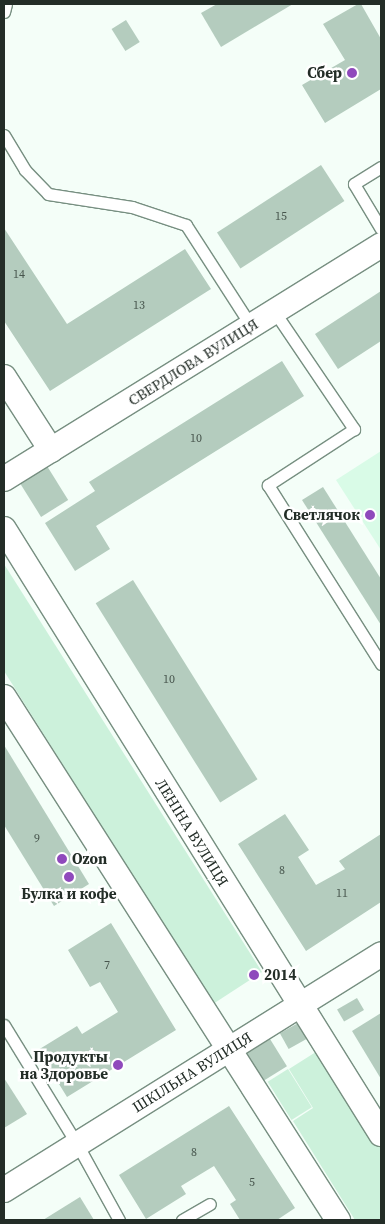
<!DOCTYPE html>
<meta charset="utf-8">
<style>
body{margin:0}
#map{position:relative;width:385px;height:1224px;overflow:hidden;background:#f4fef8;font-family:"Source Serif 4",serif}
div>[style]{position:absolute}
.built>*{inset:0;background:#d9fbe7}
.green>*{inset:0;background:#ccf1db;transform-origin:0 0}
.building>*{inset:0;background:#b4ccbe;transform-origin:0 0}
.roads{filter:drop-shadow(1px 0 #778f81) drop-shadow(-1px 0 #778f81) drop-shadow(0 1px #778f81) drop-shadow(0 -1px #778f81)}
.service>*{height:11px;margin:-5.5px;padding:0 5.5px;transform-origin:5.5px;border-radius:5.5px;background:#fff}
.minor>*{height:24px;margin:-12px;padding:0 12px;transform-origin:12px;border-radius:12px;background:#fff}
.dots>*{width:14px;height:14px;translate:-50% -50%;box-sizing:border-box;border:2px solid #fff;border-radius:50%}
span{translate:-50% -50%;white-space:nowrap;text-align:center;line-height:1.15;-webkit-text-stroke:5px #fff;paint-order:stroke}
.number-label{font-size:12px;color:#47554d}
.number-label span{-webkit-text-stroke-width:0}
.poi-label{font-size:15px;color:#232d27;font-weight:700}
.right{translate:-100% -50%;text-align:right}
.left{translate:0 -50%;text-align:left}
.street-label{font-size:15px;color:#232d27}
.frame{position:absolute;inset:0;border:5px solid #232d27;pointer-events:none}
</style>
<div id="map">
<div class="built">
<div style="clip-path:polygon(381px 451px,381px 550px,336px 480px)"></div>
</div>
<div class="green">
<div style="clip-path:polygon(4px 564px,262px 972px,213px 1004px,4px 671px)"></div>
<div style="clip-path:polygon(319px 1050px,381px 1149px,381px 1220px,355px 1220px,293px 1121px,313px 1108px,289px 1069px)"></div>
<div style="left:288px;top:1069px;width:45px;height:24px;rotate:58deg"></div>
</div>
<div class="building">
<div style="clip-path:polygon(217px 4px,293px 4px,221px 47px,201px 13px)"></div>
<div style="clip-path:polygon(358px 4px,361px 4px,381px 39px,381px 89px,325px 123px,302px 85px,345px 60px,323px 24px)"></div>
<div style="left:126px;top:20px;width:26px;height:17px;rotate:58deg"></div>
<div style="left:321px;top:165px;width:43px;height:124px;rotate:57deg"></div>
<div style="clip-path:polygon(4px 228px,67px 324px,185px 249px,211px 289px,50px 391px,4px 321px)"></div>
<div style="clip-path:polygon(381px 291px,381px 341px,338px 369px,315px 334px)"></div>
<div style="clip-path:polygon(282px 361px,304px 396px,96px 526px,110px 549px,75px 571px,45px 523px,95px 491px,89px 482px)"></div>
<div style="left:47px;top:466px;width:40px;height:32px;rotate:58deg"></div>
<div style="clip-path:polygon(323px 487px,381px 579px,381px 625px,302px 500px)"></div>
<div style="left:133px;top:580px;width:235px;height:44px;rotate:58deg"></div>
<div style="clip-path:polygon(4px 745px,89px 884px,54px 906px,4px 825px)"></div>
<div style="clip-path:polygon(285px 814px,309px 850px,298px 857px,316px 885px,345px 869px,339px 861px,381px 834px,381px 902px,306px 951px,238px 844px)"></div>
<div style="clip-path:polygon(111px 923px,176px 1030px,67px 1097px,38px 1050px,77px 1026px,82px 1034px,118px 1012px,100px 982px,90px 987px,68px 950px)"></div>
<div style="left:357px;top:998px;width:14px;height:23px;rotate:60deg"></div>
<div style="clip-path:polygon(381px 1013px,381px 1079px,352px 1031px)"></div>
<div style="left:300px;top:1022px;width:18px;height:23px;rotate:61deg"></div>
<div style="left:270px;top:1039px;width:32px;height:28px;rotate:58deg"></div>
<div style="clip-path:polygon(4px 1078px,27px 1114px,4px 1128px)"></div>
<div style="clip-path:polygon(229px 1106px,295px 1208px,277px 1220px,240px 1220px,230px 1204px,236px 1200px,214px 1166px,181px 1186px,186px 1194px,146px 1219px,119px 1175px)"></div>
<div style="clip-path:polygon(80px 1197px,94px 1220px,43px 1220px)"></div>
</div>
<div class="roads">
<div class="service">
<div style="left:4px;top:12px;width:8px;rotate:-76deg"></div>
<div style="left:4px;top:135px;width:41px;rotate:59deg"></div>
<div style="left:25px;top:170px;width:33px;rotate:46deg"></div>
<div style="left:48px;top:194px;width:85px;rotate:8.8deg"></div>
<div style="left:132px;top:207px;width:57px;rotate:18.4deg"></div>
<div style="left:186px;top:225px;width:120px;rotate:57.2deg"></div>
<div style="left:381px;top:167px;width:32px;rotate:148deg"></div>
<div style="left:354px;top:184px;width:52px;rotate:59deg"></div>
<div style="left:274px;top:311px;width:143px;rotate:55.9deg"></div>
<div style="left:354px;top:429px;width:103px;rotate:146.9deg"></div>
<div style="left:268px;top:485px;width:212px;rotate:57.7deg"></div>
<div style="left:4px;top:1025px;width:140px;rotate:58.5deg"></div>
<div style="left:77px;top:1144px;width:87px;rotate:61.1deg"></div>
<div style="left:182px;top:1220px;width:32px;rotate:-30deg"></div>
</div>
<div class="minor">
<div style="left:4px;top:377px;width:87px;rotate:57.2deg"></div>
<div style="left:4px;top:479px;width:444px;rotate:-31.8deg"></div>
<div style="left:4px;top:529px;width:713px;rotate:58.07deg"></div>
<div style="left:4px;top:697px;width:621px;rotate:57.44deg"></div>
<div style="left:4px;top:1190px;width:445px;rotate:-32deg"></div>
</div>
</div>
<div class="dots">
<div style="left:352px;top:73px;background:#8f49bc"></div>
<div style="left:370px;top:515px;background:#8f49bc"></div>
<div style="left:62px;top:859px;background:#8f49bc"></div>
<div style="left:69px;top:877px;background:#8f49bc"></div>
<div style="left:254px;top:975px;background:#8f49bc"></div>
<div style="left:118px;top:1065px;background:#8f49bc"></div>
</div>
<div class="number-label">
<span style="left:281px;top:217px">15</span>
<span style="left:19px;top:275px">14</span>
<span style="left:139px;top:306px">13</span>
<span style="left:196px;top:439px">10</span>
<span style="left:169px;top:680px">10</span>
<span style="left:37px;top:839px">9</span>
<span style="left:282px;top:871px">8</span>
<span style="left:342px;top:894px">11</span>
<span style="left:107px;top:966px">7</span>
<span style="left:194px;top:1153px">8</span>
<span style="left:252px;top:1183px">5</span>
</div>
<div class="poi-label">
<span class="right" style="left:342px;top:73px">Сбер</span>
<span class="right" style="left:360px;top:515px">Светлячок</span>
<span class="left" style="left:72px;top:859px">Ozon</span>
<span style="left:69px;top:894px">Булка и кофе</span>
<span class="left" style="left:264px;top:975px">2014</span>
<span class="right" style="left:108px;top:1065px">Продукты<br>на Здоровье</span>
</div>
<div class="street-label">
<span style="left:193px;top:362px;rotate:-32deg">СВЕРДЛОВА ВУЛИЦЯ</span>
<span style="left:192px;top:832px;rotate:58deg">ЛЕНІНА ВУЛИЦЯ</span>
<span style="left:192px;top:1072px;rotate:-32deg">ШКІЛЬНА ВУЛИЦЯ</span>
</div>
<div class="frame"></div>
</div>
